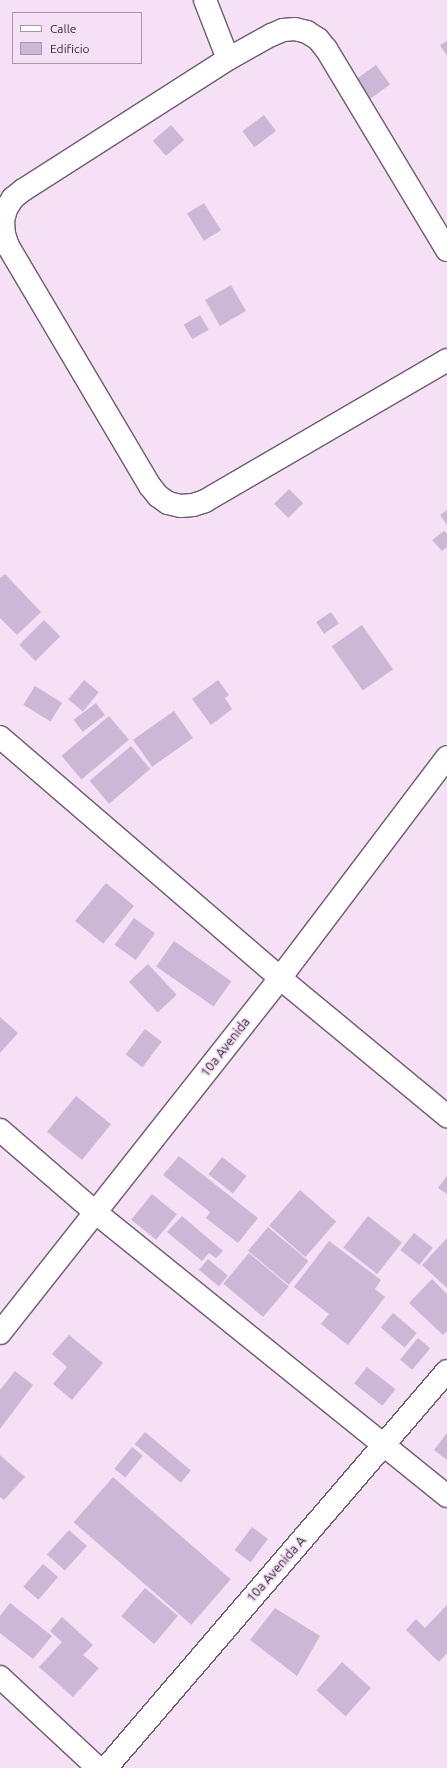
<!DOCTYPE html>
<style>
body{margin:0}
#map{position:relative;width:447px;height:1768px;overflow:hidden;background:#f5e0f5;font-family:Ubuntu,sans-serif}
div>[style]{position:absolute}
.building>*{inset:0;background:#ccb7d6;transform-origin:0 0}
.roads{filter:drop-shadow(1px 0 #6d5c6e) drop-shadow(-1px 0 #6d5c6e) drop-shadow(0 1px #6d5c6e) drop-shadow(0 -1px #6d5c6e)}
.minor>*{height:22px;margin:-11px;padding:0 11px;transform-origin:11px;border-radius:11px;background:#fff}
.tertiary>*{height:22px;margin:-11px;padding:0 11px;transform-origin:11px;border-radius:11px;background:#fff}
span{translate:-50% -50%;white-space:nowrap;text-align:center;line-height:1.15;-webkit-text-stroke:3.5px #f5e0f5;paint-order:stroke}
.street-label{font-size:13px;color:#332b33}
.legend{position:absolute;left:12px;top:12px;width:130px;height:52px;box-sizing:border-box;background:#f5e0f5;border:1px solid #a798a7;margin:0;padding:5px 7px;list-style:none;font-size:12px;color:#332b33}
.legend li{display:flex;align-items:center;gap:8px;height:20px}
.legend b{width:20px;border:1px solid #a798a7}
</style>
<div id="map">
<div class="building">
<div style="clip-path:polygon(447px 41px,447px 56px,440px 45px)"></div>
<div style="left:376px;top:65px;width:24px;height:27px;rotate:54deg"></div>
<div style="left:264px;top:115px;width:20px;height:27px;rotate:53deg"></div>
<div style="left:171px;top:125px;width:20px;height:24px;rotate:49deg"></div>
<div style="left:204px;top:203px;width:32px;height:20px;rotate:58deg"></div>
<div style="left:231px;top:285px;width:30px;height:30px;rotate:60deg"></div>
<div style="left:200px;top:315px;width:17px;height:19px;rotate:59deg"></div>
<div style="left:289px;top:489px;width:20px;height:21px;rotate:45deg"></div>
<div style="clip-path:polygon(447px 510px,447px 525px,440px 515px)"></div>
<div style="clip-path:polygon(444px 531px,447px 534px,447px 547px,442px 551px,432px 540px)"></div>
<div style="clip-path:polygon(5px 574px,41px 612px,17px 635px,0 618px,0 578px)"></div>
<div style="left:331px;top:612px;width:14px;height:18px;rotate:56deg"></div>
<div style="left:44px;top:620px;width:23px;height:35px;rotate:45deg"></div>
<div style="left:362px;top:625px;width:54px;height:37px;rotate:55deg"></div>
<div style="left:84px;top:680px;width:19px;height:25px;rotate:39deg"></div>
<div style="clip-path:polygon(218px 680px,229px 695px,225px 698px,232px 709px,211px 725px,192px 699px)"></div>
<div style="left:35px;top:686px;width:32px;height:22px;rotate:32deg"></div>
<div style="left:96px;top:703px;width:15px;height:28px;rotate:53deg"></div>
<div style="left:174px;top:711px;width:33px;height:50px;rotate:55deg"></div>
<div style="left:109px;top:716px;width:31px;height:62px;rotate:50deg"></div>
<div style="left:131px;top:746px;width:30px;height:54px;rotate:50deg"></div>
<div style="left:106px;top:883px;width:36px;height:49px;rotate:39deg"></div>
<div style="left:134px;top:918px;width:26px;height:33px;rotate:36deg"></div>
<div style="left:174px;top:941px;width:70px;height:31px;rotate:35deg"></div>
<div style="left:148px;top:964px;width:42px;height:26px;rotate:47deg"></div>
<div style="clip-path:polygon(0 1017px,18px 1033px,0 1053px)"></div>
<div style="left:145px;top:1029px;width:21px;height:32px;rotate:37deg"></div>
<div style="left:76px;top:1096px;width:45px;height:46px;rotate:39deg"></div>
<div style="clip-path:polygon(179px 1156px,258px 1218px,238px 1243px,206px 1218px,210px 1212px,163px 1175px)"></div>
<div style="left:222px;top:1157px;width:31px;height:22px;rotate:38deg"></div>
<div style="clip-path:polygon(447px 1176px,447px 1194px,438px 1188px)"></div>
<div style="left:300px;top:1190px;width:48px;height:47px;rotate:41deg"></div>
<div style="left:152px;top:1194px;width:32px;height:33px;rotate:39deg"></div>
<div style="clip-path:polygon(182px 1216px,223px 1251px,216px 1258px,209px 1253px,202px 1261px,167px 1232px)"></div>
<div style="left:368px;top:1216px;width:43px;height:40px;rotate:38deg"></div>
<div style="left:268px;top:1227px;width:53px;height:31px;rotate:40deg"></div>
<div style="left:414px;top:1233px;width:24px;height:22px;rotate:38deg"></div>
<div style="clip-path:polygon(447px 1238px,447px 1288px,422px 1265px)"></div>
<div style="clip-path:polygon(329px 1241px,381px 1280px,375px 1289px,385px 1297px,348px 1345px,321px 1324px,329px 1314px,294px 1287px)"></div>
<div style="left:249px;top:1253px;width:52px;height:40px;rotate:40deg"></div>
<div style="left:208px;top:1259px;width:26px;height:14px;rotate:40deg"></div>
<div style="clip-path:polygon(432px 1279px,447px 1294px,447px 1331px,443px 1335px,409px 1303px)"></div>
<div style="left:393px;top:1313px;width:31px;height:19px;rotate:40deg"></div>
<div style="clip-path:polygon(69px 1335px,103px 1363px,72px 1400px,53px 1384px,67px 1367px,52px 1354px)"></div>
<div style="left:418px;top:1338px;width:16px;height:28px;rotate:40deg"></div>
<div style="left:367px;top:1367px;width:36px;height:21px;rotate:38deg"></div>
<div style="clip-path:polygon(15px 1371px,33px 1385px,0 1429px,0 1390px)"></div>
<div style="left:145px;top:1432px;width:60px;height:16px;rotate:40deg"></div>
<div style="clip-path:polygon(447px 1433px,447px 1460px,434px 1450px)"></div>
<div style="left:132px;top:1447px;width:14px;height:28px;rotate:39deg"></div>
<div style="clip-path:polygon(0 1455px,25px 1477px,4px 1500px,0 1497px)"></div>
<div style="left:113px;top:1477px;width:156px;height:60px;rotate:41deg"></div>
<div style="left:252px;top:1527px;width:20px;height:29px;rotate:37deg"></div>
<div style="left:69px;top:1530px;width:24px;height:33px;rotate:42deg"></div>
<div style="left:43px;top:1564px;width:20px;height:30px;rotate:41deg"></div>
<div style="left:145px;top:1588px;width:43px;height:37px;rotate:40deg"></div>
<div style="clip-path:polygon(10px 1603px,52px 1636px,33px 1659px,0 1633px,0 1616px)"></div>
<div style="clip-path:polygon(447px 1605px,447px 1653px,439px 1662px,406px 1630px,416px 1619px,425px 1628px)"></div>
<div style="clip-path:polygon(275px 1608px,320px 1636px,297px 1676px,250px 1640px)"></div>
<div style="clip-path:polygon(62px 1617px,93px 1645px,83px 1655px,99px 1668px,73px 1697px,39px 1667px,62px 1642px,50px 1631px)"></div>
<div style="left:342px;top:1662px;width:39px;height:38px;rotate:42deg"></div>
</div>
<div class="roads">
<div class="minor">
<div style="left:205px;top:0;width:63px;rotate:68.7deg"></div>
<div style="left:447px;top:250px;width:235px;rotate:-121deg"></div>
<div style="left:326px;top:49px;width:13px;rotate:-129deg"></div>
<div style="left:318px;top:39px;width:13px;rotate:-148deg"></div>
<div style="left:307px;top:32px;width:12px;rotate:-166deg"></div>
<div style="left:295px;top:29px;width:12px;rotate:175deg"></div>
<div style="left:283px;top:30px;width:13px;rotate:157deg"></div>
<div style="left:271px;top:35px;width:49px;rotate:150.8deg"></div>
<div style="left:228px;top:59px;width:243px;rotate:147.4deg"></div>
<div style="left:23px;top:190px;width:13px;rotate:141deg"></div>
<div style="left:13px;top:198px;width:13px;rotate:122deg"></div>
<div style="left:6px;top:209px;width:12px;rotate:104deg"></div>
<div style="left:3px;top:221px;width:13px;rotate:86deg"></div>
<div style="left:4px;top:234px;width:13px;rotate:72deg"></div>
<div style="left:8px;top:246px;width:279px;rotate:59.4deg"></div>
<div style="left:150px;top:486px;width:13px;rotate:51deg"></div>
<div style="left:158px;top:496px;width:12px;rotate:35deg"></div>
<div style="left:168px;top:503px;width:13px;rotate:13deg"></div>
<div style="left:181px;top:506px;width:12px;rotate:-5deg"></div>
<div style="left:193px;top:505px;width:13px;rotate:-18deg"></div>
<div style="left:205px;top:501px;width:280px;rotate:-30.2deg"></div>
<div style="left:0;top:1130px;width:125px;rotate:40.8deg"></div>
<div style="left:95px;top:1212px;width:452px;rotate:38.9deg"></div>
<div style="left:0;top:1333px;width:452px;rotate:-51.7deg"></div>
<div style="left:280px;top:978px;width:277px;rotate:-52.9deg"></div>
<div style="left:0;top:1677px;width:134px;rotate:42.9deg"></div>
<div style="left:106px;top:1768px;width:523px;rotate:-49.34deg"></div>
</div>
<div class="tertiary">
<div style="left:0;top:737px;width:369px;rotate:40.7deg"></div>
<div style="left:280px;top:978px;width:217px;rotate:39.6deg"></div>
</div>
</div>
<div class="street-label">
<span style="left:225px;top:1047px;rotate:-52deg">10a Avenida</span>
<span style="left:276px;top:1569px;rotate:-49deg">10a Avenida A</span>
</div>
<ul class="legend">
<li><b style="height:5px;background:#fff"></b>Calle</li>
<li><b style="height:11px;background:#ccb7d6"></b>Edificio</li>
</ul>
</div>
